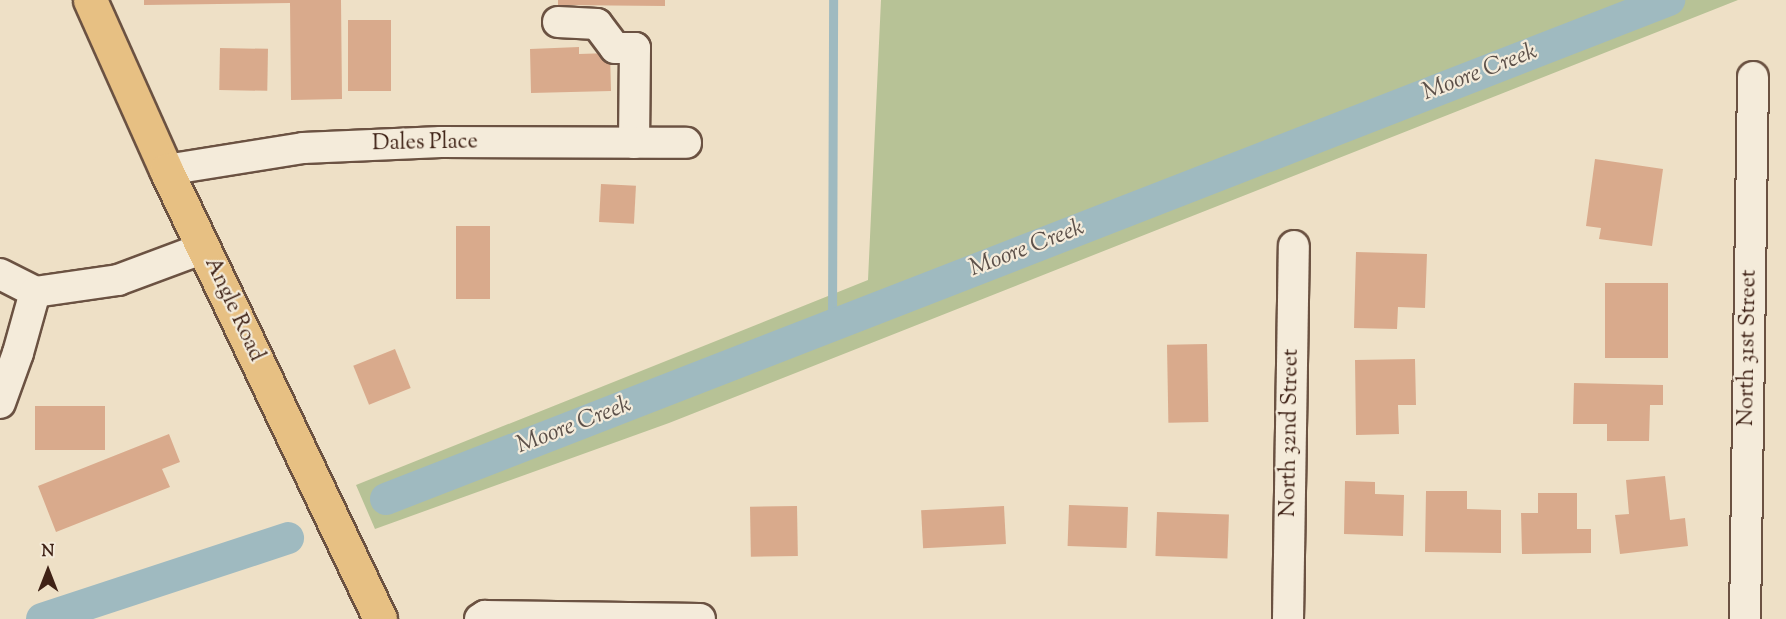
<!DOCTYPE html>
<style>
body{margin:0}
#map{position:relative;width:1786px;height:619px;overflow:hidden;background:#eee0c6;font-family:"Sorts Mill Goudy",serif}
div>[style]{position:absolute}
.green>*{inset:0;background:#b7c296}
.stream>*{height:9px;margin:-4.5px;padding:0 4.5px;transform-origin:4.5px;border-radius:4.5px;background:#9fbac0}
.canal>*{height:32px;margin:-16px;padding:0 16px;transform-origin:16px;border-radius:16px;background:#9fbac0}
.building>*{inset:0;background:#d9aa8c;transform-origin:0 0}
.roads{filter:drop-shadow(2px 0 #6b5242) drop-shadow(-2px 0 #6b5242) drop-shadow(0 2px #6b5242) drop-shadow(0 -2px #6b5242)}
.minor>*{height:30px;margin:-15px;padding:0 15px;transform-origin:15px;border-radius:15px;background:#f4ebda}
.major>*{height:33px;margin:-16.5px;padding:0 16.5px;transform-origin:16.5px;border-radius:16.5px;background:#e7c083}
span{translate:-50% -50%;white-space:nowrap;text-align:center;line-height:1.15;-webkit-text-stroke:4.5px #f4ebda;paint-order:stroke}
.street-label{font-size:22px;color:#3f2216}
.water-label{font-size:24px;color:#5c5049;font-style:italic}
.north{position:absolute;left:18px;top:541px;width:60px;height:60px;-webkit-text-stroke:4px #f4ebda;paint-order:stroke;rotate:0deg;font-size:16px;font-weight:700;line-height:24px;text-align:center;color:#3f2216}
.north::after{content:'';display:block;margin:auto;width:21px;height:27px;background:#3f2216;clip-path:polygon(50% 0,100% 100%,50% 72%,0 100%)}
</style>
<div id="map">
<div class="green">
<div style="clip-path:polygon(881px 0,1738px 0,669px 423px,375px 529px,356px 485px,868px 280px)"></div>
</div>
<div class="stream">
<div style="left:832px;top:325px;width:325px;rotate:-89.8deg"></div>
</div>
<div class="canal">
<div style="left:386px;top:499px;width:1377px;rotate:-21.25deg"></div>
<div style="left:42px;top:619px;width:259px;rotate:-18.2deg"></div>
</div>
<div class="building">
<div style="clip-path:polygon(144px 0,341px 0,342px 99px,291px 100px,290px 3px,144px 5px)"></div>
<div style="clip-path:polygon(558px 0,665px 0,665px 6px,558px 5px)"></div>
<div style="left:348px;top:20px;width:43px;height:71px"></div>
<div style="clip-path:polygon(579px 47px,579px 54px,610px 53px,611px 91px,531px 93px,530px 49px)"></div>
<div style="left:220px;top:48px;width:48px;height:42px;rotate:1deg"></div>
<div style="clip-path:polygon(1595px 159px,1663px 169px,1652px 246px,1599px 239px,1601px 228px,1586px 226px)"></div>
<div style="left:601px;top:184px;width:35px;height:38px;rotate:3deg"></div>
<div style="left:456px;top:226px;width:34px;height:73px"></div>
<div style="clip-path:polygon(1356px 252px,1427px 254px,1425px 308px,1398px 307px,1397px 329px,1354px 328px)"></div>
<div style="left:1605px;top:283px;width:63px;height:75px"></div>
<div style="left:1207px;top:344px;width:78px;height:40px;rotate:89deg"></div>
<div style="left:395px;top:349px;width:42px;height:45px;rotate:68deg"></div>
<div style="clip-path:polygon(1415px 359px,1416px 405px,1398px 405px,1399px 434px,1356px 435px,1355px 360px)"></div>
<div style="clip-path:polygon(1574px 383px,1663px 385px,1663px 405px,1650px 405px,1649px 441px,1607px 441px,1607px 424px,1573px 424px)"></div>
<div style="left:105px;top:406px;width:44px;height:70px;rotate:90deg"></div>
<div style="clip-path:polygon(169px 434px,180px 462px,162px 469px,170px 487px,56px 532px,38px 486px)"></div>
<div style="clip-path:polygon(1665px 476px,1670px 520px,1685px 518px,1688px 546px,1620px 554px,1615px 515px,1629px 514px,1626px 480px)"></div>
<div style="clip-path:polygon(1345px 481px,1375px 482px,1375px 494px,1404px 495px,1403px 536px,1344px 534px)"></div>
<div style="clip-path:polygon(1426px 491px,1467px 491px,1467px 509px,1501px 510px,1501px 553px,1425px 552px)"></div>
<div style="clip-path:polygon(1538px 493px,1577px 493px,1577px 529px,1591px 529px,1591px 553px,1522px 554px,1521px 513px,1538px 513px)"></div>
<div style="left:1069px;top:505px;width:59px;height:41px;rotate:2deg"></div>
<div style="left:797px;top:506px;width:50px;height:47px;rotate:89deg"></div>
<div style="left:1004px;top:506px;width:38px;height:83px;rotate:87deg"></div>
<div style="left:1157px;top:512px;width:72px;height:44px;rotate:2deg"></div>
</div>
<div class="roads">
<div class="minor">
<div style="left:558px;top:22px;width:39px;rotate:3deg"></div>
<div style="left:597px;top:24px;width:30px;rotate:53deg"></div>
<div style="left:615px;top:48px;width:20px"></div>
<div style="left:635px;top:48px;width:95px;rotate:90.6deg"></div>
<div style="left:166px;top:170px;width:139px;rotate:-9.1deg"></div>
<div style="left:303px;top:148px;width:138px;rotate:-2.5deg"></div>
<div style="left:441px;top:142px;width:245px;rotate:0.2deg"></div>
<div style="left:0;top:274px;width:39px;rotate:27deg"></div>
<div style="left:35px;top:292px;width:84px;rotate:-8.2deg"></div>
<div style="left:118px;top:280px;width:92px;rotate:-20.4deg"></div>
<div style="left:0;top:403px;width:53px;rotate:-70.2deg"></div>
<div style="left:18px;top:353px;width:63px;rotate:-74.4deg"></div>
<div style="left:480px;top:619px;width:6px;rotate:-31deg"></div>
<div style="left:485px;top:616px;width:215px;rotate:0.8deg"></div>
<div style="left:1288px;top:619px;width:373px;rotate:-89.1deg"></div>
<div style="left:1745px;top:619px;width:542px;rotate:-89.15deg"></div>
</div>
<div class="major">
<div style="left:90px;top:0;width:186px;rotate:65.9deg"></div>
<div style="left:166px;top:170px;width:497px;rotate:64.5deg"></div>
</div>
</div>
<div class="street-label">
<span style="left:425px;top:144px;rotate:-1deg">Dales Place</span>
<span style="left:233px;top:310px;rotate:65deg">Angle Road</span>
<span style="left:1749px;top:348px;rotate:-89deg">North 31st Street</span>
<span style="left:1291px;top:433px;rotate:-89deg">North 32nd Street</span>
</div>
<div class="water-label">
<span style="left:1480px;top:73px;rotate:-21deg">Moore Creek</span>
<span style="left:1027px;top:249px;rotate:-21deg">Moore Creek</span>
<span style="left:574px;top:426px;rotate:-21deg">Moore Creek</span>
</div>
<div class="north">N</div>
</div>
